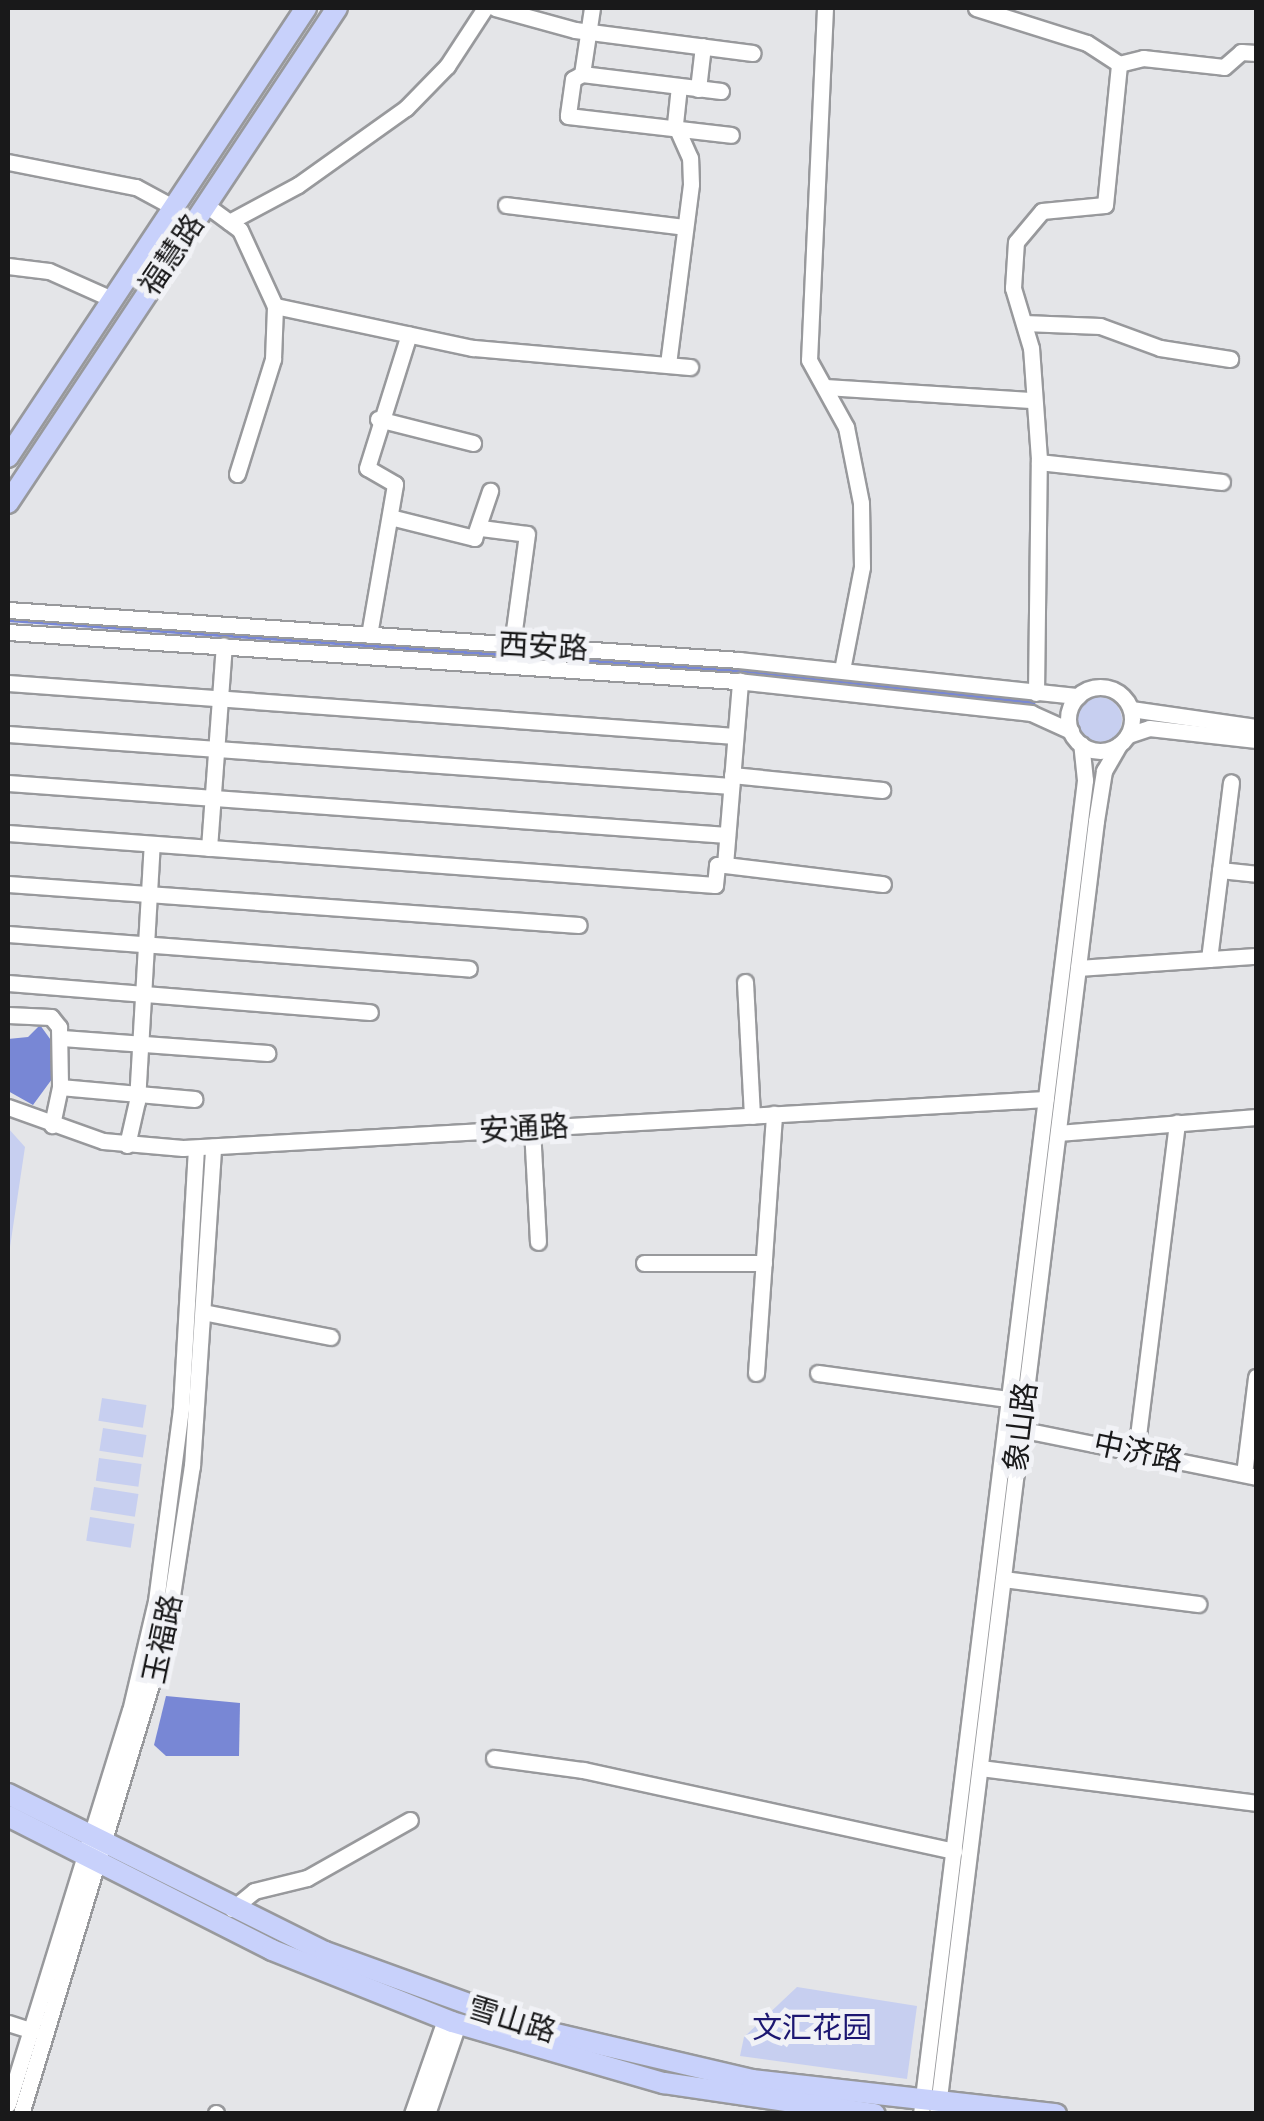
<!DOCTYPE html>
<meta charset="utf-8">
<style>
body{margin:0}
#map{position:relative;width:1264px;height:2121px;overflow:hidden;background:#e4e5e8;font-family:"Work Sans","Noto Sans SC",sans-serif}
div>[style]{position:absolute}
.green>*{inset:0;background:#c7cff0;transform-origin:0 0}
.round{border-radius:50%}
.water>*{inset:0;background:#7887d5}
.roads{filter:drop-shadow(2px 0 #98999c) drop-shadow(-2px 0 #98999c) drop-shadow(0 2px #98999c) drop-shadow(0 -2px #98999c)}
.minor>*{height:15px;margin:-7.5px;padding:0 7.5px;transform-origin:7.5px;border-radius:7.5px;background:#fff}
.minor>.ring{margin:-7.5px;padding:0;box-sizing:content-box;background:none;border:15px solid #fff;border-radius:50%}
.major>*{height:20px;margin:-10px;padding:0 10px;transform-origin:10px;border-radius:10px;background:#c8d1fb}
span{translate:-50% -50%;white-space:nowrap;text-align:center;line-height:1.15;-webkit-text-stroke:10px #f1f2f6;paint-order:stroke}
.street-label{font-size:30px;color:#19191a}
.park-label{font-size:30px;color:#1c1772}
.frame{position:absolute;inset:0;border:10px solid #19191a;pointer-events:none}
</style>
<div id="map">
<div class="green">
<div class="round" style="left:1076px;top:697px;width:46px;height:46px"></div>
<div style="clip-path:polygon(8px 1128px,25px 1147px,10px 1247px,8px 1247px)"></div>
<div style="left:102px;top:1398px;width:45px;height:23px;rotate:9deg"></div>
<div style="left:103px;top:1428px;width:44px;height:23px;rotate:9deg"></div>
<div style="left:99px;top:1458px;width:43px;height:23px;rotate:8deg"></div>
<div style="left:94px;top:1487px;width:45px;height:23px;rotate:9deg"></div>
<div style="left:90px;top:1517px;width:45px;height:24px;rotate:9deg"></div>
<div style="clip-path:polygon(797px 1987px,917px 2006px,907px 2079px,740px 2056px,744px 2037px)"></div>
</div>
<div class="water">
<div style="clip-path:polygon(8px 615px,733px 667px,1036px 699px,1035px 706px,732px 673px,8px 622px)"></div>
<div style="clip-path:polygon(40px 1025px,53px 1043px,52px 1079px,33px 1105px,8px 1091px,8px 1039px,28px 1037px)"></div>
<div style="clip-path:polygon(166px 1696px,240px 1703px,239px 1756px,166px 1756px,154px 1745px)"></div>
</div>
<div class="roads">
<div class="minor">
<div style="left:495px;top:8px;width:83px;rotate:15.4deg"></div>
<div style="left:575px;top:30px;width:179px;rotate:7.4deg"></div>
<div style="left:592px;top:8px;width:67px;rotate:98.6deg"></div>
<div style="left:582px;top:74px;width:140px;rotate:7deg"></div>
<div style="left:825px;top:8px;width:352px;rotate:92.6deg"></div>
<div style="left:809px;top:360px;width:77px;rotate:61.1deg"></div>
<div style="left:846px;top:427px;width:77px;rotate:78.8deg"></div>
<div style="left:861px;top:503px;width:64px;rotate:89.1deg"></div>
<div style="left:862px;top:567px;width:105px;rotate:101deg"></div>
<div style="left:976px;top:8px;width:116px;rotate:17.5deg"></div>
<div style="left:1087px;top:43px;width:38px;rotate:33deg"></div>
<div style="left:1119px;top:64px;width:25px;rotate:-14deg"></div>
<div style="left:1143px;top:58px;width:81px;rotate:6.3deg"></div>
<div style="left:1224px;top:67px;width:23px;rotate:-41deg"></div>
<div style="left:1241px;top:52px;width:15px;rotate:4deg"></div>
<div style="left:582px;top:74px;width:10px;rotate:151deg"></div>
<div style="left:573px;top:79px;width:37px;rotate:98deg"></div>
<div style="left:568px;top:116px;width:164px;rotate:6.6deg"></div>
<div style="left:698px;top:89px;width:43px;rotate:-83.4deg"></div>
<div style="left:8px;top:162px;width:130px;rotate:11.1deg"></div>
<div style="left:136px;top:187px;width:42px;rotate:28.4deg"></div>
<div style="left:206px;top:205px;width:42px;rotate:36.3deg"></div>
<div style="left:240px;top:230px;width:84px;rotate:65.3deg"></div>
<div style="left:275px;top:306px;width:202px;rotate:12deg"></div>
<div style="left:473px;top:348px;width:218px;rotate:5deg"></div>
<div style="left:506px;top:205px;width:180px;rotate:7deg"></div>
<div style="left:229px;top:222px;width:78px;rotate:-28.2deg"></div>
<div style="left:298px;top:185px;width:133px;rotate:-35.5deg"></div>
<div style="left:406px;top:108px;width:59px;rotate:-45.7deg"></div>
<div style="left:447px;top:66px;width:69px;rotate:-56.8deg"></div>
<div style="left:8px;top:266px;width:41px;rotate:7deg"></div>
<div style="left:49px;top:271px;width:69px;rotate:24deg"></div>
<div style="left:1024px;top:323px;width:76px;rotate:2.3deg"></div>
<div style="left:1100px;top:326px;width:64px;rotate:20.1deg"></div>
<div style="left:1160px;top:348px;width:71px;rotate:8.9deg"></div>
<div style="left:668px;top:364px;width:181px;rotate:-82.7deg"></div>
<div style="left:691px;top:184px;width:26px;rotate:-92deg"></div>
<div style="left:690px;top:158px;width:37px;rotate:-114deg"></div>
<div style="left:675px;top:124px;width:38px;rotate:-84deg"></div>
<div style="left:825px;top:387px;width:206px;rotate:3.6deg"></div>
<div style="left:378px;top:419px;width:98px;rotate:14.2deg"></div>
<div style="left:1039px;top:462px;width:184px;rotate:6.2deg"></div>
<div style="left:237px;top:474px;width:121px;rotate:-72.6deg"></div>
<div style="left:273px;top:359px;width:53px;rotate:-87.8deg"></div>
<div style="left:390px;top:517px;width:87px;rotate:14deg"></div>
<div style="left:474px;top:538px;width:50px;rotate:-71.2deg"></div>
<div style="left:481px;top:528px;width:46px;rotate:7.4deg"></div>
<div style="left:527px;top:534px;width:112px;rotate:97.7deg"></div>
<div style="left:8px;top:610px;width:733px;rotate:3.91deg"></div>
<div style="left:739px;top:660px;width:341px;rotate:6.1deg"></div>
<div style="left:8px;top:632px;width:731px;rotate:3.85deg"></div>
<div style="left:737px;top:681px;width:296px;rotate:6.2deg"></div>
<div style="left:1031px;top:713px;width:44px;rotate:24.2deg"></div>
<div style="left:369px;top:635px;width:153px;rotate:-80.2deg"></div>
<div style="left:395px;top:484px;width:32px;rotate:-150deg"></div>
<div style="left:367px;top:468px;width:140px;rotate:-72.6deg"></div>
<div style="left:8px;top:683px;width:729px;rotate:4.17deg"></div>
<div class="ring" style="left:1068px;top:687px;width:49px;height:49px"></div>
<div style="left:1036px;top:693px;width:234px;rotate:-89.3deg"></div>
<div style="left:1039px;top:459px;width:111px;rotate:-94.1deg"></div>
<div style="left:1031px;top:348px;width:63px;rotate:-106.7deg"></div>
<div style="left:1013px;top:288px;width:46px;rotate:-86.3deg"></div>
<div style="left:1016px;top:242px;width:40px;rotate:-50deg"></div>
<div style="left:1042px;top:211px;width:63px;rotate:-5.4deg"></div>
<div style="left:1105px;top:205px;width:142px;rotate:-84.3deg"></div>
<div style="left:1131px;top:709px;width:126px;rotate:8.2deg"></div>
<div style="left:8px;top:734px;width:725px;rotate:4.11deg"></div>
<div style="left:1128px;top:735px;width:22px;rotate:-18deg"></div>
<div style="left:1149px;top:728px;width:108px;rotate:6.4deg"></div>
<div style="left:732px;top:775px;width:151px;rotate:5.7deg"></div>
<div style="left:8px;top:783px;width:721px;rotate:4.14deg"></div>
<div style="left:8px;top:833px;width:709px;rotate:4.21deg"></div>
<div style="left:715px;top:885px;width:20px;rotate:-84deg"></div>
<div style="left:717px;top:865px;width:8px"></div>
<div style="left:725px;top:865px;width:185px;rotate:-85.3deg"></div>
<div style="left:209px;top:848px;width:203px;rotate:-85.8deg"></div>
<div style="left:725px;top:865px;width:159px;rotate:6.9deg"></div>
<div style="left:1220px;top:870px;width:36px;rotate:6deg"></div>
<div style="left:8px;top:884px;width:572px;rotate:4.11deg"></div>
<div style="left:8px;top:934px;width:462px;rotate:4.3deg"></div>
<div style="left:1209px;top:959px;width:178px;rotate:-82.9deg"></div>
<div style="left:1078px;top:968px;width:178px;rotate:-3.9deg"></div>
<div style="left:745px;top:982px;width:134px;rotate:87deg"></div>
<div style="left:8px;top:983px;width:363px;rotate:4.6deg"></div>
<div style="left:8px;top:1015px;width:43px;rotate:2.7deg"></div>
<div style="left:51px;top:1017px;width:13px;rotate:51deg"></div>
<div style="left:59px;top:1027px;width:60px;rotate:89deg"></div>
<div style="left:60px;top:1087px;width:39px;rotate:102deg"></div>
<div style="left:62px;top:1038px;width:206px;rotate:4.2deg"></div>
<div style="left:60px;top:1087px;width:135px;rotate:5.1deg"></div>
<div style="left:8px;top:1107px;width:101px;rotate:19.7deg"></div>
<div style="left:103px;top:1141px;width:80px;rotate:5deg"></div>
<div style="left:183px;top:1148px;width:864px;rotate:-3.25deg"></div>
<div style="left:532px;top:1128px;width:114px;rotate:87deg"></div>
<div style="left:1058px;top:1133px;width:199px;rotate:-4.6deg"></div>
<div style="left:127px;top:1145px;width:45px;rotate:-77.2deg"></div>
<div style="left:137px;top:1101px;width:257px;rotate:-86.7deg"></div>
<div style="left:644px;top:1263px;width:120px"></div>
<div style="left:203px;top:1312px;width:130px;rotate:11.1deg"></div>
<div style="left:756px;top:1373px;width:260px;rotate:-86deg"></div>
<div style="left:818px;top:1373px;width:193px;rotate:7.8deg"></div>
<div style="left:1019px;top:1429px;width:242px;rotate:11.4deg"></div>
<div style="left:1136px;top:1452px;width:332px;rotate:-82.9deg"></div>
<div style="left:1244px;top:1474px;width:98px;rotate:-82.9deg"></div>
<div style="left:1003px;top:1579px;width:197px;rotate:7.3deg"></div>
<div style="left:494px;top:1758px;width:90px;rotate:7.7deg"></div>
<div style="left:583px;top:1770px;width:380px;rotate:12.3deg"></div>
<div style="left:980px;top:1768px;width:278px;rotate:7.2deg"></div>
<div style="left:232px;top:1909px;width:28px;rotate:-39deg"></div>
<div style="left:254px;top:1891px;width:55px;rotate:-13.8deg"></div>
<div style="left:307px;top:1878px;width:118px;rotate:-29.4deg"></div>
<div style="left:8px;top:2023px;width:25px;rotate:18deg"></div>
<div style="left:8px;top:2104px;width:412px;rotate:-72.8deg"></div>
<div style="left:130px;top:1711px;width:113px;rotate:-76.7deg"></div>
<div style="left:156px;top:1601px;width:195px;rotate:-82.6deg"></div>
<div style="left:181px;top:1408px;width:260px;rotate:-86.7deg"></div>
<div style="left:21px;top:2114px;width:500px;rotate:-73.16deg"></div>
<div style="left:166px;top:1635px;width:171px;rotate:-81.3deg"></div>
<div style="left:192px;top:1466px;width:320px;rotate:-86.2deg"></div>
<div style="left:216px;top:2114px;width:1px;rotate:-90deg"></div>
<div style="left:412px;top:2114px;width:100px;rotate:-70.7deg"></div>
<div style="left:427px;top:2114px;width:95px;rotate:-71deg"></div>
<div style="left:921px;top:2114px;width:1344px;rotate:-82.99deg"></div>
<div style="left:1085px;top:780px;width:36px;rotate:-96deg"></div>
<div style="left:937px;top:2114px;width:1303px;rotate:-82.99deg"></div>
<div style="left:1096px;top:821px;width:51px;rotate:-80.9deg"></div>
<div style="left:1104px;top:771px;width:30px;rotate:-60deg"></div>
</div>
<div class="major">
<div style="left:8px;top:457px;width:539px;rotate:-56.43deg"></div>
<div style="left:8px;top:503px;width:594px;rotate:-56.39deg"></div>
<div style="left:8px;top:1794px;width:354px;rotate:26.5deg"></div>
<div style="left:325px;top:1952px;width:232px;rotate:19.9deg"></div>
<div style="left:543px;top:2031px;width:215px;rotate:13.2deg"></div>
<div style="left:752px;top:2080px;width:306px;rotate:6.4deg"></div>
<div style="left:8px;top:1816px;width:296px;rotate:26.9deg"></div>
<div style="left:272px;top:1950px;width:194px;rotate:21.8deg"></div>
<div style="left:452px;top:2022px;width:221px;rotate:16.1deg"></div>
<div style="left:664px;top:2083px;width:213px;rotate:8.4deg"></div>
</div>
</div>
<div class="street-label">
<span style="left:172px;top:255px;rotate:-56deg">福慧路</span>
<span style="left:543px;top:647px;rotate:3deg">西安路</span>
<span style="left:524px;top:1129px;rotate:-3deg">安通路</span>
<span style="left:1021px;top:1427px;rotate:-83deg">象山路</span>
<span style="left:1138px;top:1452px;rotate:12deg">中济路</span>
<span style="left:163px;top:1639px;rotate:-78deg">玉福路</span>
<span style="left:512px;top:2020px;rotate:17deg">雪山路</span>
</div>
<div class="park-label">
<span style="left:812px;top:2028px">文汇花园</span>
</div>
<div class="frame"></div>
</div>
